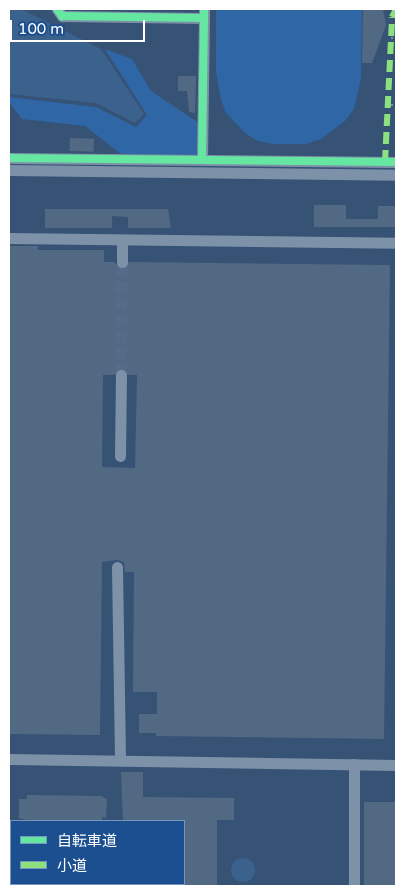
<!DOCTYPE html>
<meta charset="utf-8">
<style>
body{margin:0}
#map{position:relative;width:405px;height:895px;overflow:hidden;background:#365274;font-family:"Varela Round","Noto Sans JP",sans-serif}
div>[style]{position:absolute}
.green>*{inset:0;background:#2f66a5}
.water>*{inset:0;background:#3b618d}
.round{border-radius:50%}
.building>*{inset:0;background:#526984;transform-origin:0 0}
.minor-tunnel>*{height:11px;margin-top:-5.5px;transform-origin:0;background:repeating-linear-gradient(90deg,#546c89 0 11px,transparent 0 16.5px)}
.path>*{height:2px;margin-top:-1px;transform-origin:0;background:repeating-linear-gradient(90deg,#7d92a8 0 2.5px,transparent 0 6.5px)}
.minor>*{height:11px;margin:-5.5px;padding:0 5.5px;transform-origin:5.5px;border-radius:5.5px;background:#7d92a8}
.quiet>*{height:6px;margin-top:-3px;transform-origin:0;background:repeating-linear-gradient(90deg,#8de07e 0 12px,transparent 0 18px)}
.cycleway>*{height:8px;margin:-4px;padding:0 4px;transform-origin:4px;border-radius:4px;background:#66e7a1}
span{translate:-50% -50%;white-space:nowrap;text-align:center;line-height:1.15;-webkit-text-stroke:5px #1b4f8f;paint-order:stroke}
.frame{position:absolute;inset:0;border:10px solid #fff;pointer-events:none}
.legend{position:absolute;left:10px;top:820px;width:175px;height:65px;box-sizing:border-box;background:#1b4f8f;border:1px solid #7695bc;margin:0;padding:6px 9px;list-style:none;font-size:15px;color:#fff}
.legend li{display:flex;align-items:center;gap:10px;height:25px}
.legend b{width:25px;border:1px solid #7695bc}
.scale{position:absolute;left:10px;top:20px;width:135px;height:22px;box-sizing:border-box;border:2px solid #fff;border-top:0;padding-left:6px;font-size:15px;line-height:18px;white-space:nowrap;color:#fff;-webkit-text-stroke:4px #1b4f8f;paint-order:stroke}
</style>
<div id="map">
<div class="green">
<div style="clip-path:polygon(216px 9px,362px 9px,361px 78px,354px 109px,345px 121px,321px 139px,306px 144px,273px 144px,258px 141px,246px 134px,226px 113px,221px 100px,216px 71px)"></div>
<div style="clip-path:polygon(105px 49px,132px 59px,151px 91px,199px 123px,199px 156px,121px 154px,85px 126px,22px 119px,9px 102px,9px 97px,96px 107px,136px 127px,147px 115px)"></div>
</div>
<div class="water">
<div style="clip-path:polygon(9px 9px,21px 9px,101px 49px,144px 114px,135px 123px,96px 103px,9px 94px)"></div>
<div class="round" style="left:231px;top:858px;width:24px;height:24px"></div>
</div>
<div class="building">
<div style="clip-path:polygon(363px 9px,383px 9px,386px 25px,372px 63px,362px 63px)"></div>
<div style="clip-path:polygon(178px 76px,196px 76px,195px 113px,189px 112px,187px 91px,178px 91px)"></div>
<div style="left:70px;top:138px;width:24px;height:13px;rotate:2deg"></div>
<div style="clip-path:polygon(314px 205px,346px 205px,346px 219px,378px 219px,378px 206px,396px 206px,396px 227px,314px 227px)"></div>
<div style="clip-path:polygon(45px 209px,168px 209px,171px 228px,128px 228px,128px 217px,112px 216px,112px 228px,45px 228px)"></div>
<div style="clip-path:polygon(evenodd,9px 246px,38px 246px,38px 250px,104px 250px,104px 262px,114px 262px,122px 269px,129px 262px,390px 265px,384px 739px,156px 736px,156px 733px,139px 733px,139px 714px,157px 714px,157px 692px,133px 692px,134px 572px,125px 572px,124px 562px,117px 560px,102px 562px,100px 735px,9px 734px,9px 246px,121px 368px,128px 375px,137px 375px,135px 468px,102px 467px,103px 375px,114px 375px,121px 368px)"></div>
<div style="clip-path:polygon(121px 772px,143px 772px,143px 797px,234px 798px,234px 820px,217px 820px,217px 886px,184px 886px,184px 821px,123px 821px)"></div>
<div style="clip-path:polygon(27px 795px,101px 796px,107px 799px,106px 818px,102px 817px,102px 821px,26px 820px,19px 818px,19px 799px,27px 799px)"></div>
<div style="left:364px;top:802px;width:32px;height:84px"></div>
</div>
<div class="minor-tunnel">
<div style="left:121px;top:375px;width:113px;rotate:-89.5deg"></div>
</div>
<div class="path">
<div style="left:392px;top:17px;width:4px"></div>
<div style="left:391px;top:38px;width:5px"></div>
<div style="left:390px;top:105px;width:6px"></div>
</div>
<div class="minor">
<div style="left:57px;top:9px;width:9px;rotate:54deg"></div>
<div style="left:62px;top:16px;width:142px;rotate:0.8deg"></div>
<div style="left:9px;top:158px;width:387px;rotate:0.6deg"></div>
<div style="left:202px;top:159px;width:150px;rotate:-89.2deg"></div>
<div style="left:9px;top:170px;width:387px;rotate:0.7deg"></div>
<div style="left:9px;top:238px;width:387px;rotate:0.7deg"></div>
<div style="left:122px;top:262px;width:21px;rotate:-90deg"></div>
<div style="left:120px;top:456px;width:81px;rotate:-89.3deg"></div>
<div style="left:117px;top:567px;width:193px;rotate:89.1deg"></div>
<div style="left:9px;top:759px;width:387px;rotate:0.9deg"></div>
<div style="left:354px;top:886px;width:122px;rotate:-90deg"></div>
</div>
<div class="quiet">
<div style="left:385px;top:162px;width:145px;rotate:-87.2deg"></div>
<div style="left:392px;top:17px;width:9px;rotate:-63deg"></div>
</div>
<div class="cycleway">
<div style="left:57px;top:9px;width:9px;rotate:54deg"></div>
<div style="left:62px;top:16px;width:142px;rotate:0.8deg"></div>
<div style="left:9px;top:158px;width:387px;rotate:0.6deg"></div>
<div style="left:202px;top:159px;width:150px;rotate:-89.2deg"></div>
</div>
<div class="frame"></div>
<ul class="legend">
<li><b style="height:6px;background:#66e7a1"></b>自転車道</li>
<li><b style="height:6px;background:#8de07e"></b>小道</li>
</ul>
<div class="scale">100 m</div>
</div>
